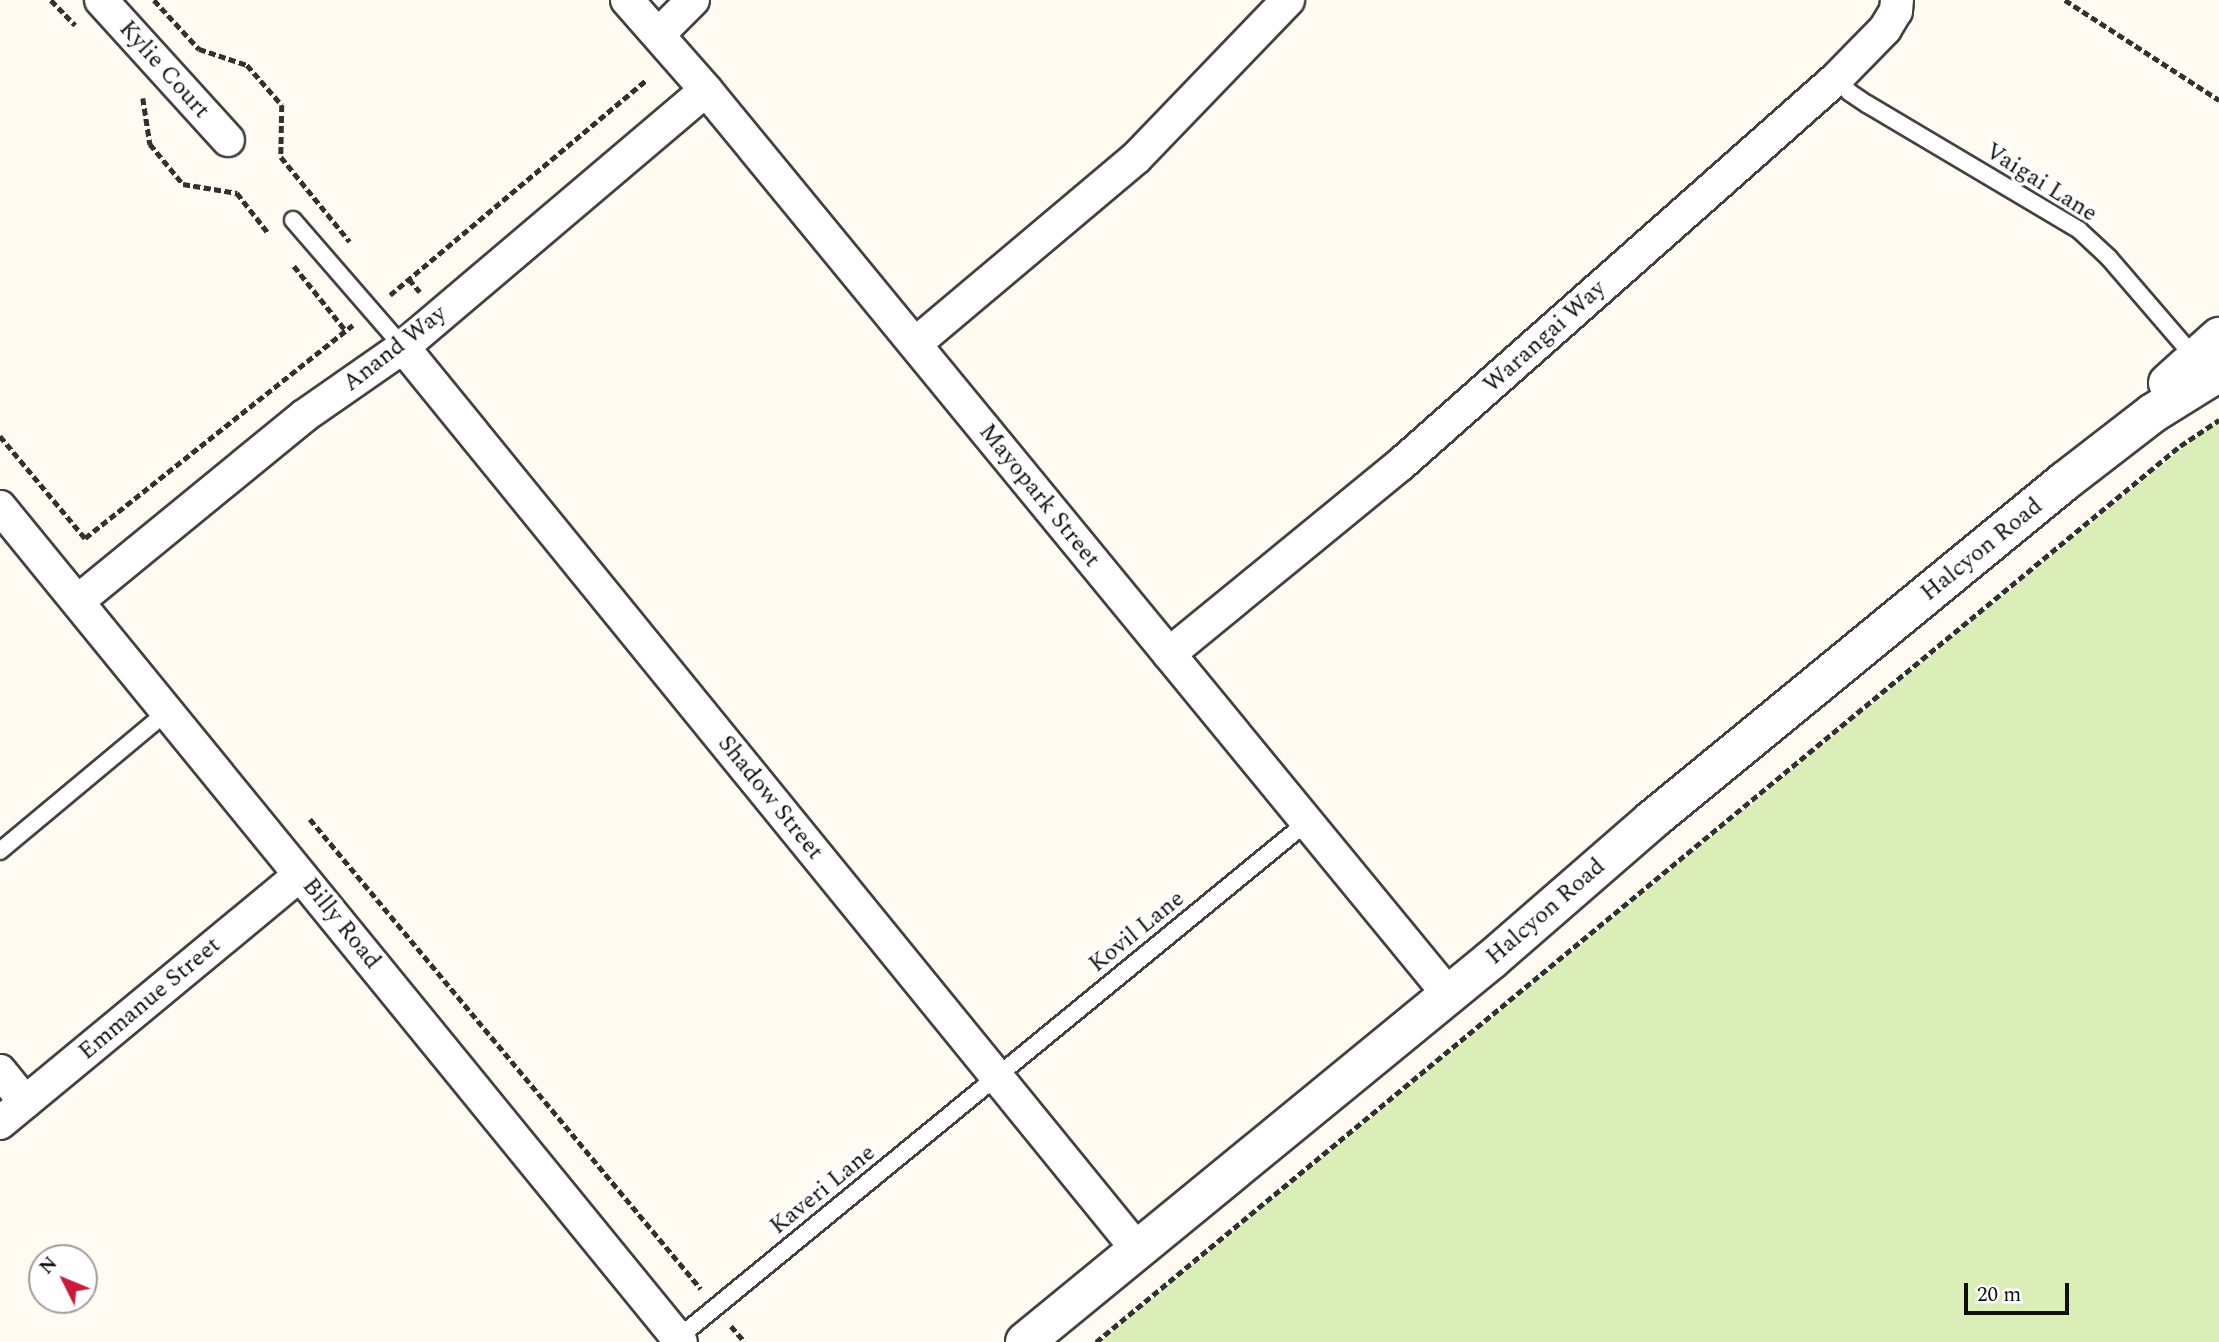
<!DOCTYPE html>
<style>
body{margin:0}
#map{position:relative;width:2219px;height:1342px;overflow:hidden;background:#fffbf2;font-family:Spectral,serif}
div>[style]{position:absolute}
.green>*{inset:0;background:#dbeeb7}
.path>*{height:4.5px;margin-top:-2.25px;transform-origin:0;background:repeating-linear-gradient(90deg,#313131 0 7px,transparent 0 10.5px)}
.roads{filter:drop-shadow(2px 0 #424242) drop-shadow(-2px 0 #424242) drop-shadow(0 2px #424242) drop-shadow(0 -2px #424242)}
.service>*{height:16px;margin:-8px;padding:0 8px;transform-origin:8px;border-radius:8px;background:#fff}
.minor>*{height:32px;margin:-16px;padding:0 16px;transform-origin:16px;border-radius:16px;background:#fff}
.tertiary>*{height:38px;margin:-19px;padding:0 19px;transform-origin:19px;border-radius:19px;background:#fff}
span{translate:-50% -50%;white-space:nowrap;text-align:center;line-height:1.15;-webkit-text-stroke:7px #fff;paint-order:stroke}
.street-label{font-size:24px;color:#0f0f0f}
.north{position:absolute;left:28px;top:1244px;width:70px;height:70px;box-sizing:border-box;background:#fff;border:2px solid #9f9f9f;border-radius:50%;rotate:313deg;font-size:19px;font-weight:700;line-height:28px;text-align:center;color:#0f0f0f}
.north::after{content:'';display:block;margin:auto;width:24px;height:32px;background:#cd1a3a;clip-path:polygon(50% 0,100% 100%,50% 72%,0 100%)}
.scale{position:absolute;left:1964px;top:1283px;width:105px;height:32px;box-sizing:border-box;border:4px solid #0f0f0f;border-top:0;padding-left:9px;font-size:21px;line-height:24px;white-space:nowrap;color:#0f0f0f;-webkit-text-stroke:5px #fff;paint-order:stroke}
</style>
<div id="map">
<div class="green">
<div style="clip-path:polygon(2219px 418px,2219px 1342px,1099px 1342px,1664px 876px)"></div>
</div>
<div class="path">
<div style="left:51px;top:0;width:35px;rotate:46deg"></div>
<div style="left:154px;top:0;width:67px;rotate:47.4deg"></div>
<div style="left:199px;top:49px;width:51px;rotate:18.4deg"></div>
<div style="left:247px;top:65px;width:53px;rotate:48.8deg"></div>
<div style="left:282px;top:105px;width:52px;rotate:91.1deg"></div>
<div style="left:281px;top:157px;width:109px;rotate:50.9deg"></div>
<div style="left:2065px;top:0;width:184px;rotate:33deg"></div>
<div style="left:143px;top:98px;width:47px;rotate:81.3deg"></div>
<div style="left:150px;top:144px;width:52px;rotate:50.5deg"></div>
<div style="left:183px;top:184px;width:55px;rotate:9.5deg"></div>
<div style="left:237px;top:193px;width:52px;rotate:52deg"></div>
<div style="left:294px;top:266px;width:83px;rotate:51.3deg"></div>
<div style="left:409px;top:279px;width:17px;rotate:50deg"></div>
<div style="left:390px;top:295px;width:334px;rotate:-40deg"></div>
<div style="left:0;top:436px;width:133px;rotate:50.2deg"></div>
<div style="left:85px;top:538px;width:342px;rotate:-38.5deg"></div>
<div style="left:310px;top:819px;width:611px;rotate:50.24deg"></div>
<div style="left:731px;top:1326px;width:21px;rotate:49deg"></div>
<div style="left:1096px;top:1342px;width:1406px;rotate:-39.58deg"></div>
<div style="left:2180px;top:446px;width:47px;rotate:-33.7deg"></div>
</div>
<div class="roads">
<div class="service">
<div style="left:1837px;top:78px;width:18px;rotate:49deg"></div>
<div style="left:1849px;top:92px;width:22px;rotate:34deg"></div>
<div style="left:1867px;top:104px;width:247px;rotate:30.7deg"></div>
<div style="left:2079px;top:230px;width:41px;rotate:43deg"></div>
<div style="left:2109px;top:258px;width:132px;rotate:49.3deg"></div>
<div style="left:293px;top:220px;width:168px;rotate:49.1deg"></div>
<div style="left:0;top:851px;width:219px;rotate:-39.8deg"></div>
<div style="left:678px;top:1338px;width:814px;rotate:-39.36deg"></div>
</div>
<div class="minor">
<div style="left:101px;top:0;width:189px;rotate:47.8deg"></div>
<div style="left:627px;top:0;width:120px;rotate:48.7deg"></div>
<div style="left:706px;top:90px;width:1171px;rotate:50.61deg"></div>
<div style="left:659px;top:34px;width:48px;rotate:-45deg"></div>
<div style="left:915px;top:344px;width:290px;rotate:-40.1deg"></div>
<div style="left:1137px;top:157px;width:218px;rotate:-46.1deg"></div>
<div style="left:403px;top:347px;width:1164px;rotate:50.86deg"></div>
<div style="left:0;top:507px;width:1077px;rotate:50.8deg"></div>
<div style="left:78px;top:601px;width:292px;rotate:-39.3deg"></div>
<div style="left:304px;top:416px;width:121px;rotate:-34.9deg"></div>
<div style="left:403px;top:347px;width:397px;rotate:-40.3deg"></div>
<div style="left:1169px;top:654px;width:300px;rotate:-39.3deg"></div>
<div style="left:1401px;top:464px;width:582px;rotate:-41.52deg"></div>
<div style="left:1837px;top:78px;width:69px;rotate:-45.6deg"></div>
<div style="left:1885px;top:29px;width:21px;rotate:-59deg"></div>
<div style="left:1896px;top:11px;width:11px;rotate:-85deg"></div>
<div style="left:0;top:1071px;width:40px;rotate:51deg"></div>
<div style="left:0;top:1123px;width:389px;rotate:-39.6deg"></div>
</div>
<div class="tertiary">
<div style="left:2168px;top:383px;width:69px;rotate:-42deg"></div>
<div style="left:1025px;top:1342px;width:603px;rotate:-39.34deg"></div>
<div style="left:1491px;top:960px;width:213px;rotate:-41deg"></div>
<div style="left:1652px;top:820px;width:534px;rotate:-39.38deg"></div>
<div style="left:2065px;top:481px;width:111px;rotate:-37.7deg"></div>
<div style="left:2153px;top:413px;width:78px;rotate:-31.8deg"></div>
</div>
</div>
<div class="street-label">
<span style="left:164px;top:70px;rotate:48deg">Kylie Court</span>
<span style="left:2041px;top:183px;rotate:32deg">Vaigai Lane</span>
<span style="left:1545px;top:337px;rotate:-42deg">Warangai Way</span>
<span style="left:395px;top:349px;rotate:-38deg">Anand Way</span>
<span style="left:1039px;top:496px;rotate:51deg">Mayopark Street</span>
<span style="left:1982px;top:550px;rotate:-39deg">Halcyon Road</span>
<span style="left:770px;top:798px;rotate:51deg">Shadow Street</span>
<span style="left:1546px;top:912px;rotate:-41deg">Halcyon Road</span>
<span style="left:341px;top:924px;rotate:51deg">Billy Road</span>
<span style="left:1137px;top:932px;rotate:-39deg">Kovil Lane</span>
<span style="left:150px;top:999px;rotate:-40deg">Emmanue Street</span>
<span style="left:823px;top:1190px;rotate:-39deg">Kaveri Lane</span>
</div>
<div class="north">N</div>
<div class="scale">20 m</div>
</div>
